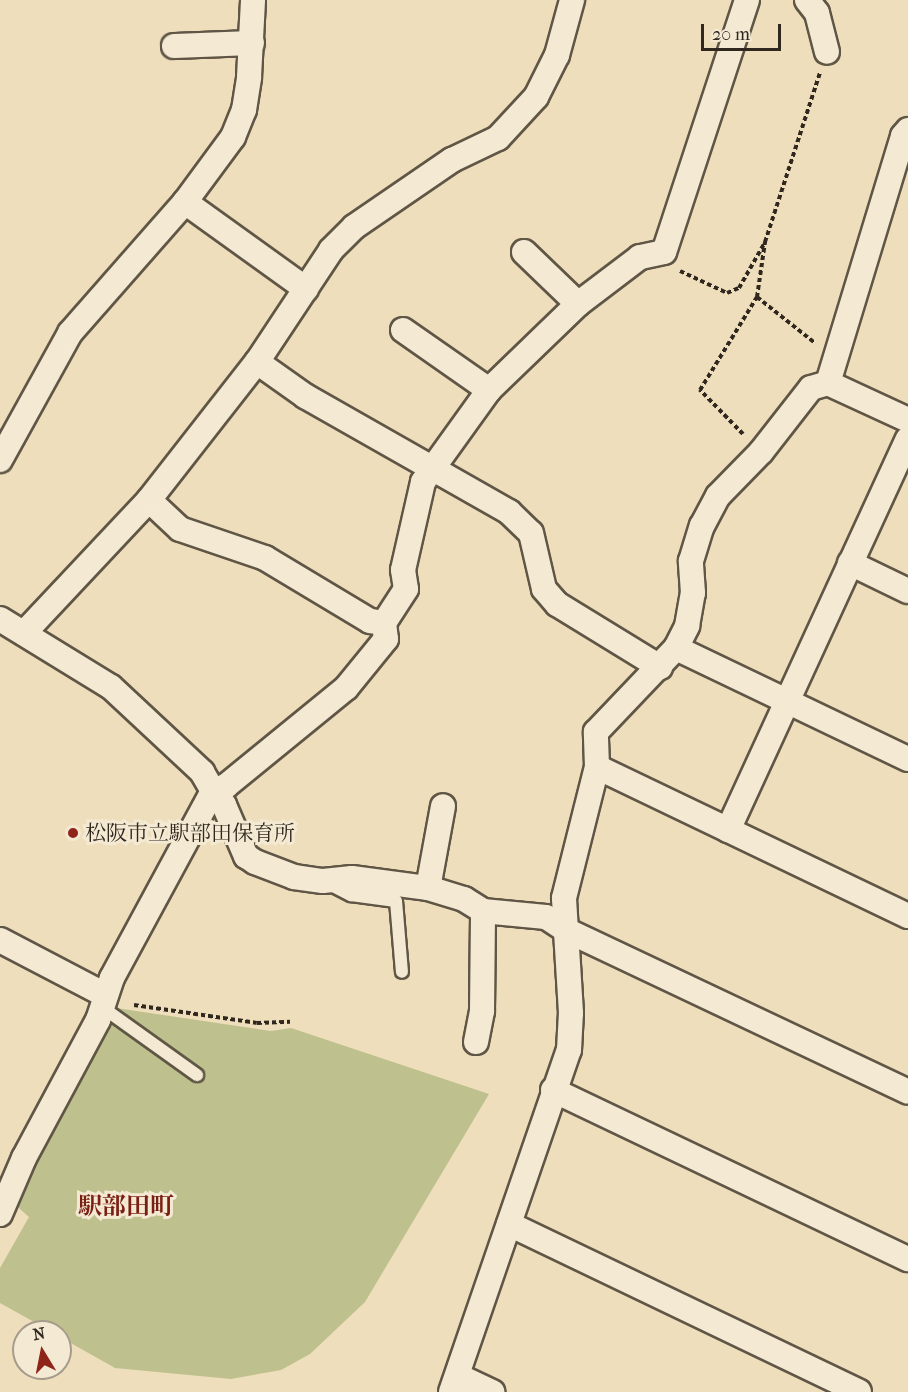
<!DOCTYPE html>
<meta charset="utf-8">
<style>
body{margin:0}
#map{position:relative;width:908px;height:1392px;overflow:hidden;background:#eedebc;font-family:"IM FELL French Canon","Noto Serif JP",serif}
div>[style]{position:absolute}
.green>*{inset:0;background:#bec08d}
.path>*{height:4px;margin-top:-2px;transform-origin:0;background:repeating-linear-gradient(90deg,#30281f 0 4.5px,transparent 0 7.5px)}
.roads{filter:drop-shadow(2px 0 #605646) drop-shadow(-2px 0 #605646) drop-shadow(0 2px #605646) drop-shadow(0 -2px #605646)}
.service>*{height:12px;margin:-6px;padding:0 6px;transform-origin:6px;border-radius:6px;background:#f4ead3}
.minor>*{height:24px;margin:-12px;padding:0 12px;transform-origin:12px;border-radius:12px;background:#f4ead3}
.dots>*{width:16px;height:16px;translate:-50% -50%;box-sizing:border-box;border:3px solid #f4ead3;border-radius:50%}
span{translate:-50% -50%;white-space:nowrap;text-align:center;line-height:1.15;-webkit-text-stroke:6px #f4ead3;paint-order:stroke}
.poi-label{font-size:21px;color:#30281f}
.left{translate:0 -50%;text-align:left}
.quarter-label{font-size:24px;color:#7a1f14;font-weight:700}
.north{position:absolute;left:12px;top:1320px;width:60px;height:60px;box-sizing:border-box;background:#f4ead3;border:2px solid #a69c8b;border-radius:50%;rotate:350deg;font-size:16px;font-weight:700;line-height:24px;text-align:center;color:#30281f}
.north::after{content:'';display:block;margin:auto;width:21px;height:27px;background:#8f2418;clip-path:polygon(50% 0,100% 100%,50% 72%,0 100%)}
.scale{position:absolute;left:701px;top:24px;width:80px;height:27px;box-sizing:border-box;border:3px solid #30281f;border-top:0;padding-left:8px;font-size:18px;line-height:21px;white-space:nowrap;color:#30281f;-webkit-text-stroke:4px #f4ead3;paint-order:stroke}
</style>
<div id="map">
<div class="green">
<div style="clip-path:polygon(116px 1008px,271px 1031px,291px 1028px,489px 1094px,365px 1302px,310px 1354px,281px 1370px,231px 1379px,115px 1368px,60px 1337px,60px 1332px,52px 1332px,0 1303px,0 1268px,29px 1217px,11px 1201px,104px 1021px)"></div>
</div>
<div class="path">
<div style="left:680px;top:271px;width:52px;rotate:25.1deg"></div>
<div style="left:727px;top:293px;width:13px;rotate:-23deg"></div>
<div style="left:739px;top:288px;width:51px;rotate:-60.4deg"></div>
<div style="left:757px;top:297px;width:74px;rotate:38.4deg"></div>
<div style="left:743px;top:434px;width:62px;rotate:-134.3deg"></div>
<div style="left:700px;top:390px;width:109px;rotate:-58.5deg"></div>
<div style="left:757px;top:297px;width:56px;rotate:-81.7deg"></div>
<div style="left:765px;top:242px;width:178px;rotate:-72deg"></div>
<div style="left:134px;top:1005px;width:124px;rotate:8.3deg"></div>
<div style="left:257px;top:1023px;width:33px;rotate:-2deg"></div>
</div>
<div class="roads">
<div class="service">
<div style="left:329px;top:884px;width:25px;rotate:27deg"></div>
<div style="left:351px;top:895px;width:45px;rotate:7.6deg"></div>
<div style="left:396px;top:901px;width:71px;rotate:85.2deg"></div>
<div style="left:102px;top:1007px;width:117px;rotate:35.6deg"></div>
</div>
<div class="minor">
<div style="left:747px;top:0;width:265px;rotate:108.2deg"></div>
<div style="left:664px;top:252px;width:25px;rotate:168deg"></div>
<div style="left:640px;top:257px;width:78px;rotate:142.8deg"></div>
<div style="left:578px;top:304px;width:124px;rotate:136deg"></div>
<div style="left:489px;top:390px;width:113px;rotate:125.7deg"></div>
<div style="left:423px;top:482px;width:90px;rotate:102.8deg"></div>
<div style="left:403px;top:570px;width:19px;rotate:81deg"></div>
<div style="left:406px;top:589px;width:40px;rotate:122.9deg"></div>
<div style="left:384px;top:623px;width:16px;rotate:83deg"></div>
<div style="left:386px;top:639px;width:63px;rotate:129.2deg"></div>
<div style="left:346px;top:688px;width:155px;rotate:140.8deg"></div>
<div style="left:226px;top:786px;width:14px;rotate:159deg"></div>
<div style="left:213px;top:791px;width:18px;rotate:52deg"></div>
<div style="left:224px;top:805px;width:56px;rotate:66.7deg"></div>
<div style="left:246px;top:856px;width:11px;rotate:34deg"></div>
<div style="left:255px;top:862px;width:42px;rotate:21deg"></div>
<div style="left:294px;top:877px;width:29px;rotate:8deg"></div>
<div style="left:323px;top:881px;width:29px;rotate:-6deg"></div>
<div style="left:352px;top:878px;width:77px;rotate:7.5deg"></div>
<div style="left:428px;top:888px;width:38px;rotate:17deg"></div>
<div style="left:464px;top:899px;width:22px;rotate:32deg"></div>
<div style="left:483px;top:911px;width:63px;rotate:5.4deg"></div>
<div style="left:546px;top:917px;width:24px;rotate:33deg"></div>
<div style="left:566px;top:930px;width:378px;rotate:25.3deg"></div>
<div style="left:807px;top:0;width:16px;rotate:52deg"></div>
<div style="left:817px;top:13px;width:40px;rotate:75.6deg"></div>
<div style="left:174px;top:46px;width:78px;rotate:-2.2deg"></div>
<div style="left:185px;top:202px;width:149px;rotate:35.7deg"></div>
<div style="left:524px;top:252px;width:75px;rotate:43.9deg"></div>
<div style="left:403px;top:330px;width:105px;rotate:34.9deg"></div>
<div style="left:257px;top:362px;width:59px;rotate:35.3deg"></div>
<div style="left:305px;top:396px;width:235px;rotate:29.6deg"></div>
<div style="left:509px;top:512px;width:30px;rotate:44deg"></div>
<div style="left:531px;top:533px;width:57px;rotate:76.9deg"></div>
<div style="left:544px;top:589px;width:20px;rotate:49deg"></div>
<div style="left:557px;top:604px;width:121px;rotate:31.5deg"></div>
<div style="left:828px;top:383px;width:258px;rotate:-73.1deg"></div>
<div style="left:903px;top:136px;width:8px;rotate:-50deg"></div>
<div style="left:0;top:460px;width:145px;rotate:-61.1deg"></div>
<div style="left:70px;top:333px;width:174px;rotate:-48.7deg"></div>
<div style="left:185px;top:202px;width:81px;rotate:-53.6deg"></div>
<div style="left:233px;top:137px;width:29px;rotate:-68deg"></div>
<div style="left:244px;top:110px;width:33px;rotate:-81deg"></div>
<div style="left:249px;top:77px;width:77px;rotate:-87deg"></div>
<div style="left:149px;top:500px;width:42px;rotate:43.1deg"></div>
<div style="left:180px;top:529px;width:90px;rotate:18.8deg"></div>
<div style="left:265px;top:558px;width:122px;rotate:31deg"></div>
<div style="left:370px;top:621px;width:14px;rotate:8deg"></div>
<div style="left:850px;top:563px;width:64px;rotate:25.8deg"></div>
<div style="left:0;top:619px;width:130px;rotate:31.5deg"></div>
<div style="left:111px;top:687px;width:125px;rotate:43deg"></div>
<div style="left:202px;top:772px;width:22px;rotate:60deg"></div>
<div style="left:213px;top:791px;width:213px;rotate:118.4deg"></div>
<div style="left:112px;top:978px;width:44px;rotate:108.4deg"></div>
<div style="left:98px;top:1020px;width:157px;rotate:118.2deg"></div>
<div style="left:24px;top:1158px;width:61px;rotate:113.2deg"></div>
<div style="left:24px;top:633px;width:183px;rotate:-46.8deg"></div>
<div style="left:149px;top:500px;width:175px;rotate:-52deg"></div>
<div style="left:257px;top:362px;width:134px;rotate:-56.5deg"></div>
<div style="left:331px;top:250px;width:33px;rotate:-45deg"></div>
<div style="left:354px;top:227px;width:119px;rotate:-34.4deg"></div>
<div style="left:452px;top:160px;width:51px;rotate:-25.6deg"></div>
<div style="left:498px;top:138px;width:56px;rotate:-47.2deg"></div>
<div style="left:536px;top:97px;width:47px;rotate:-63.4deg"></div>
<div style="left:557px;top:55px;width:57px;rotate:-74.7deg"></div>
<div style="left:676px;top:648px;width:257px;rotate:25.6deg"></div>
<div style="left:597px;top:767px;width:345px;rotate:25.6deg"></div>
<div style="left:728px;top:830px;width:430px;rotate:-65.3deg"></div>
<div style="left:428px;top:888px;width:83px;rotate:-79.6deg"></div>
<div style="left:0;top:940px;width:119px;rotate:27.6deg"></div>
<div style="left:476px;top:1042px;width:32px;rotate:-79deg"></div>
<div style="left:482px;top:1011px;width:100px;rotate:-89.4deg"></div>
<div style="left:553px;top:1090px;width:393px;rotate:25.5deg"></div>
<div style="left:509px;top:1224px;width:388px;rotate:25.6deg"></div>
<div style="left:458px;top:1376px;width:38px;rotate:25deg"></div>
<div style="left:451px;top:1392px;width:362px;rotate:-71deg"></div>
<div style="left:569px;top:1050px;width:37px;rotate:-87deg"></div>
<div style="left:571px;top:1013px;width:115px;rotate:-93.5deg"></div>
<div style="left:564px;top:898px;width:135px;rotate:-75.9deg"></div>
<div style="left:597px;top:767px;width:35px;rotate:-92deg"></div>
<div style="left:596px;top:732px;width:116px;rotate:-46.4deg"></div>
<div style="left:676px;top:648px;width:25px;rotate:-63deg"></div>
<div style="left:687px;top:626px;width:34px;rotate:-80deg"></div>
<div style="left:693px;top:593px;width:32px;rotate:-94deg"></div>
<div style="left:691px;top:561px;width:37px;rotate:-73deg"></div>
<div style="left:702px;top:526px;width:34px;rotate:-62deg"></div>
<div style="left:718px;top:496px;width:62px;rotate:-45.7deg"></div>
<div style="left:761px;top:452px;width:81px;rotate:-52deg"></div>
<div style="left:811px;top:388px;width:18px;rotate:-16deg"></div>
<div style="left:828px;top:383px;width:88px;rotate:24.8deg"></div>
</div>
</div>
<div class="dots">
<div style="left:73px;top:833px;background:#8f2418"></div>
</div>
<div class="poi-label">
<span class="left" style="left:85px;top:833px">松阪市立駅部田保育所</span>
</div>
<div class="quarter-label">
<span style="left:126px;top:1207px">駅部田町</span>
</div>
<div class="north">N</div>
<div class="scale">20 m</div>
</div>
